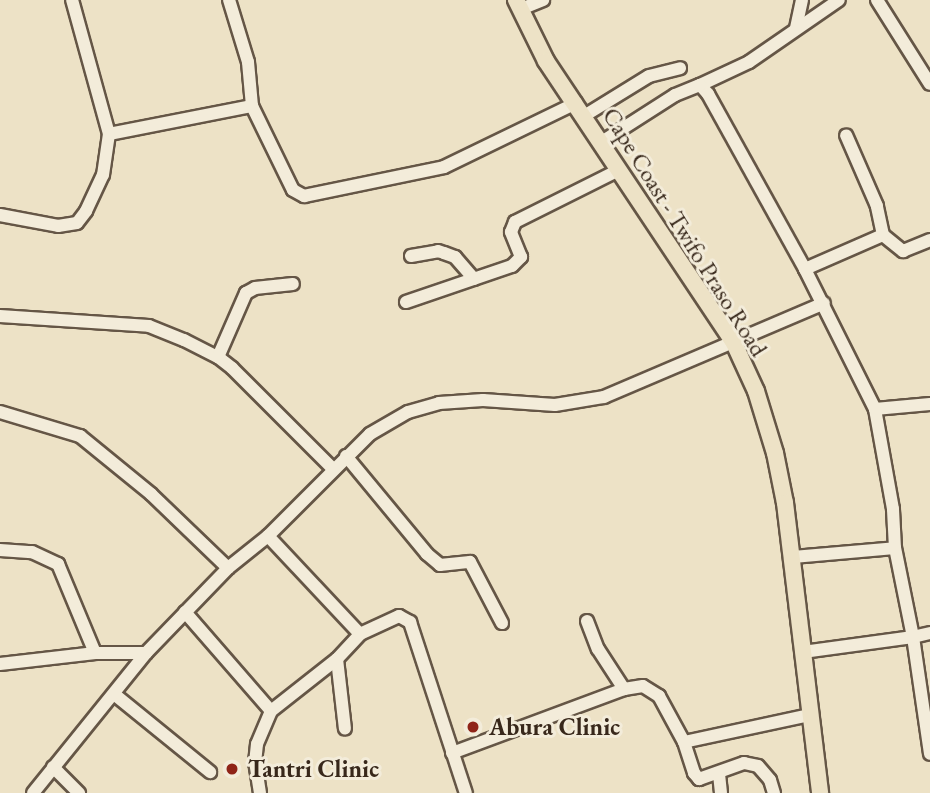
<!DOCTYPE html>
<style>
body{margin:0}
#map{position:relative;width:930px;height:793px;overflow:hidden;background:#ede2c6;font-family:"EB Garamond",serif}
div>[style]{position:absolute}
.roads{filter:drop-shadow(2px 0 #655646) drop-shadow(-2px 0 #655646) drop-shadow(0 2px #655646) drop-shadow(0 -2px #655646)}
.minor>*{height:12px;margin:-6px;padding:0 6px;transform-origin:6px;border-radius:6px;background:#f3ecda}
.major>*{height:16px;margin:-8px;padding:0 8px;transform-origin:8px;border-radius:8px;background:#ede2c6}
.dots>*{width:19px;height:19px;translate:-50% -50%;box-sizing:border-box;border:4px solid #f3ecda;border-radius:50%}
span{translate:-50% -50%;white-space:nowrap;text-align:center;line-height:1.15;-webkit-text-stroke:6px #f3ecda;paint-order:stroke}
.street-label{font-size:24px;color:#38281b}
.poi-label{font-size:24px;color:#38281b;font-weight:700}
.left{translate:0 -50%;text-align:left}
</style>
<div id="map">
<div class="roads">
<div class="minor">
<div style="left:877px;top:0;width:99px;rotate:57.8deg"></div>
<div style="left:521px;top:9px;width:24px;rotate:-22deg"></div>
<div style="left:796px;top:28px;width:29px;rotate:-78deg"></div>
<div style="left:700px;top:85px;width:54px;rotate:-25.1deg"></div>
<div style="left:749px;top:62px;width:109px;rotate:-34.6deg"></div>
<div style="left:252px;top:106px;width:93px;rotate:64deg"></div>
<div style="left:293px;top:190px;width:13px;rotate:29deg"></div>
<div style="left:304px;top:196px;width:143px;rotate:-11.7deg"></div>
<div style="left:444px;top:167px;width:147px;rotate:-25.9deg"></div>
<div style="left:584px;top:116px;width:76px;rotate:-31.6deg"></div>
<div style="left:649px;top:76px;width:32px;rotate:-14deg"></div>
<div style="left:109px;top:134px;width:146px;rotate:-11.1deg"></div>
<div style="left:252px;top:106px;width:44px;rotate:-95.2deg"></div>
<div style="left:248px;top:62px;width:65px;rotate:-107deg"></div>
<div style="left:600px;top:143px;width:89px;rotate:-32.6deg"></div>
<div style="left:675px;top:95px;width:27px;rotate:-22deg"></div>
<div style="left:700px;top:85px;width:12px;rotate:48deg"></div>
<div style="left:708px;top:94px;width:200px;rotate:61deg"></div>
<div style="left:0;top:215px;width:59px;rotate:10.7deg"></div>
<div style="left:58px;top:226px;width:19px;rotate:-9deg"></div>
<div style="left:77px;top:223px;width:15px;rotate:-53deg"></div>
<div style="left:86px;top:211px;width:40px;rotate:-65deg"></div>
<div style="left:103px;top:175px;width:41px;rotate:-81.7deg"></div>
<div style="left:109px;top:134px;width:139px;rotate:-105.4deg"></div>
<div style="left:883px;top:235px;width:26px;rotate:39deg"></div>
<div style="left:903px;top:251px;width:29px;rotate:-22deg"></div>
<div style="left:411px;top:256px;width:27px;rotate:-10deg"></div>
<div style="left:438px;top:251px;width:6px;rotate:18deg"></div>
<div style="left:444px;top:253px;width:12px;rotate:20deg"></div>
<div style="left:455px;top:257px;width:29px;rotate:49deg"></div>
<div style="left:406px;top:302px;width:112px;rotate:-18.8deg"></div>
<div style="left:512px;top:266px;width:13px;rotate:-45deg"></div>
<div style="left:521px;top:257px;width:27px;rotate:-112deg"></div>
<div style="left:511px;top:232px;width:11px;rotate:-68deg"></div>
<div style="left:515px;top:222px;width:116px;rotate:-26.6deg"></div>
<div style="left:0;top:316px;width:149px;rotate:3.8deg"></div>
<div style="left:149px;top:326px;width:38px;rotate:22deg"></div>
<div style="left:184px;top:340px;width:38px;rotate:27deg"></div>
<div style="left:218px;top:357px;width:18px;rotate:38deg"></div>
<div style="left:232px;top:368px;width:143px;rotate:45deg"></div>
<div style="left:218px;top:357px;width:70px;rotate:-66.4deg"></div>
<div style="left:246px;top:293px;width:10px;rotate:-29deg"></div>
<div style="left:255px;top:288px;width:38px;rotate:-6deg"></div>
<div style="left:875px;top:409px;width:55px;rotate:-5.2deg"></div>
<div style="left:0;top:412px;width:84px;rotate:16.7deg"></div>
<div style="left:80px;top:436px;width:92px;rotate:39.2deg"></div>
<div style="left:151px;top:494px;width:107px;rotate:43.9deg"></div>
<div style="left:346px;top:456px;width:127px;rotate:50.4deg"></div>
<div style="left:427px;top:554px;width:17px;rotate:40deg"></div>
<div style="left:440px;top:565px;width:30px;rotate:-6deg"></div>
<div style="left:470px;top:562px;width:69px;rotate:62.3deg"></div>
<div style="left:268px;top:536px;width:134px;rotate:46.8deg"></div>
<div style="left:0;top:550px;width:32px;rotate:4deg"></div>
<div style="left:32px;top:552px;width:29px;rotate:25deg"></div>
<div style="left:58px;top:564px;width:96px;rotate:67.4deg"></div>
<div style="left:793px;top:557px;width:102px;rotate:-5deg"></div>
<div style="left:895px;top:548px;width:39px;rotate:-93deg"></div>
<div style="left:893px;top:509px;width:102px;rotate:-100.2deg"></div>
<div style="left:875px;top:409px;width:157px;rotate:-116.6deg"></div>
<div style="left:805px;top:269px;width:85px;rotate:-23.6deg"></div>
<div style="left:883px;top:235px;width:30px;rotate:-102deg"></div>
<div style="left:877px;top:206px;width:77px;rotate:-113.6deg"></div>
<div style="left:185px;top:612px;width:131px;rotate:49deg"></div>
<div style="left:587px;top:621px;width:30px;rotate:69deg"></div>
<div style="left:598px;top:649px;width:48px;rotate:57deg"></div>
<div style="left:930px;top:633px;width:17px;rotate:167deg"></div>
<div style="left:913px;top:637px;width:118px;rotate:81.7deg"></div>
<div style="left:803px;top:652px;width:111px;rotate:-7.8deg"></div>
<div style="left:913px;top:637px;width:91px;rotate:-101.4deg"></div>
<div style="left:337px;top:659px;width:70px;rotate:83.5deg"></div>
<div style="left:0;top:664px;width:96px;rotate:-6.6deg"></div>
<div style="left:95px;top:653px;width:51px"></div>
<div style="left:114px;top:694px;width:124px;rotate:39.1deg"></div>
<div style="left:684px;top:742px;width:33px;rotate:72deg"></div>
<div style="left:694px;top:773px;width:8px;rotate:50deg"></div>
<div style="left:699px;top:779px;width:48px;rotate:-19.6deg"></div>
<div style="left:744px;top:763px;width:14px;rotate:12deg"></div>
<div style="left:758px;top:766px;width:18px;rotate:49deg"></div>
<div style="left:770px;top:780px;width:14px;rotate:73deg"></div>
<div style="left:452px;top:753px;width:184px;rotate:-20.4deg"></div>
<div style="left:624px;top:689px;width:19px;rotate:-9deg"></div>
<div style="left:643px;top:686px;width:19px;rotate:32deg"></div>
<div style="left:659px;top:696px;width:52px;rotate:61.5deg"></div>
<div style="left:684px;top:742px;width:129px;rotate:-12.1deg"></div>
<div style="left:53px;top:767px;width:37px;rotate:45deg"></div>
<div style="left:719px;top:774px;width:19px;rotate:84deg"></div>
<div style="left:33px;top:793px;width:180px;rotate:-51.1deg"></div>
<div style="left:146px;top:653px;width:118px;rotate:-46deg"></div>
<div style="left:228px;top:568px;width:51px;rotate:-38.7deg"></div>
<div style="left:268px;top:536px;width:144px;rotate:-45deg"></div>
<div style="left:370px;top:434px;width:44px;rotate:-30.1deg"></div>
<div style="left:408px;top:412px;width:32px;rotate:-16deg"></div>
<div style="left:439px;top:403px;width:44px;rotate:-3.9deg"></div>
<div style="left:483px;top:400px;width:72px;rotate:4deg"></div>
<div style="left:555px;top:405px;width:50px;rotate:-9.3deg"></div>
<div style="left:604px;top:397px;width:239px;rotate:-23.1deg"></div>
<div style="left:260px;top:793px;width:30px;rotate:-99deg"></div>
<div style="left:255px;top:763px;width:19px;rotate:-84deg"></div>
<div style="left:257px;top:744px;width:36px;rotate:-67deg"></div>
<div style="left:271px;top:711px;width:84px;rotate:-38.2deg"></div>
<div style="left:337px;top:659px;width:34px;rotate:-47deg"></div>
<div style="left:360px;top:634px;width:43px;rotate:-24.8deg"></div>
<div style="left:399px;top:616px;width:13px;rotate:29deg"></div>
<div style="left:410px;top:622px;width:180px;rotate:71.9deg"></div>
</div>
<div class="major">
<div style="left:516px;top:0;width:68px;rotate:63.8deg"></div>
<div style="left:546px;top:61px;width:337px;rotate:56.3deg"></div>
<div style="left:733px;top:341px;width:55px;rotate:65.3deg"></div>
<div style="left:756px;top:391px;width:65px;rotate:73deg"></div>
<div style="left:775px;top:453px;width:51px;rotate:78.7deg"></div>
<div style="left:785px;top:503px;width:292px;rotate:83.1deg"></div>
</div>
</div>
<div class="dots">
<div style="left:473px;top:727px;background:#8f2418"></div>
<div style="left:232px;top:769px;background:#8f2418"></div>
</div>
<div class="street-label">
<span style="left:685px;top:232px;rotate:58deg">Cape Coast - Twifo Praso Road</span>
</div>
<div class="poi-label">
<span class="left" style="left:489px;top:727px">Abura Clinic</span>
<span class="left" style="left:248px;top:769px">Tantri Clinic</span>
</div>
</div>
